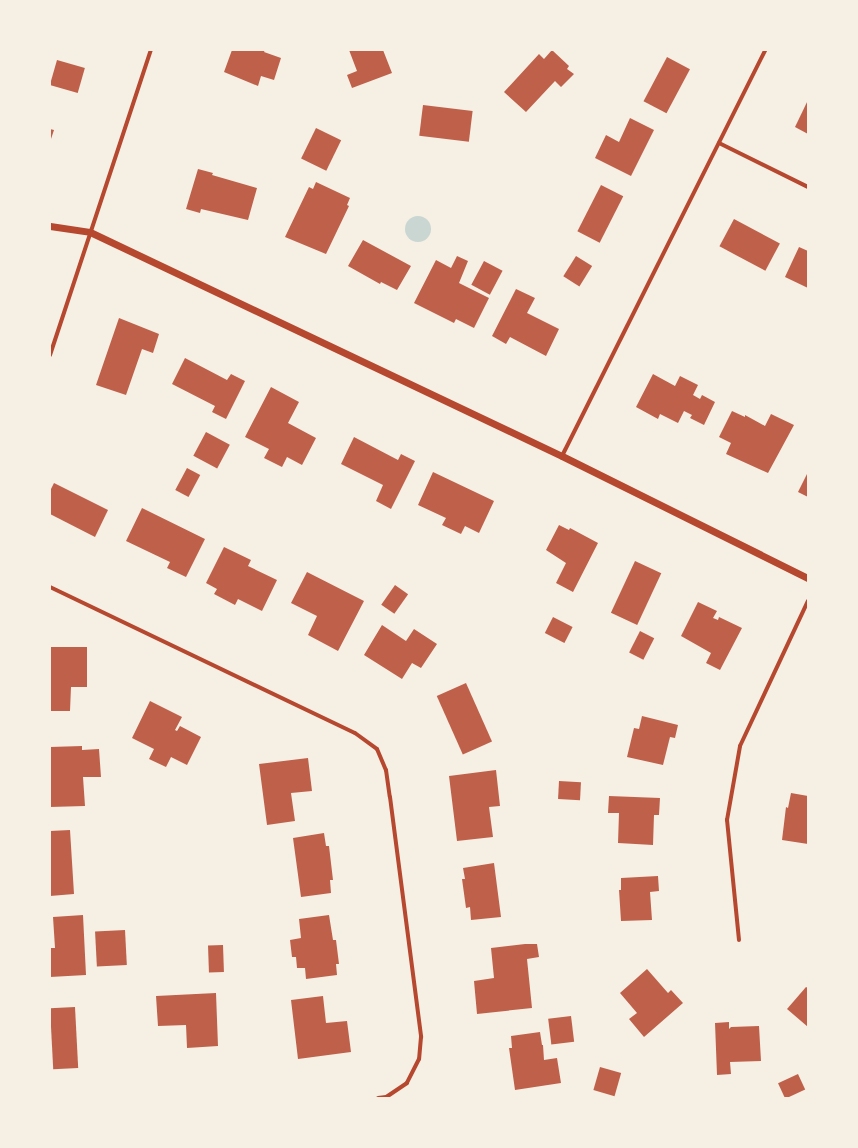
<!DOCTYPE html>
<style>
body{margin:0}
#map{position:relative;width:858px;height:1148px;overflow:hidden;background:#f6efe4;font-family:Lora,serif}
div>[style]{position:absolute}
.water>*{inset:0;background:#c9d6d2}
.round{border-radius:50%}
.building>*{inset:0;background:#bf614a;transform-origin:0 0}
.minor>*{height:4px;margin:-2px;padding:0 2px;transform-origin:2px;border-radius:2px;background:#b5482f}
.tertiary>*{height:7px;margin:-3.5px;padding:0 3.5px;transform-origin:3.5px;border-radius:3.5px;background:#b5482f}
span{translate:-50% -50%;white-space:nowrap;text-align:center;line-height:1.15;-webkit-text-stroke:3.5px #f6efe4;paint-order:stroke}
.frame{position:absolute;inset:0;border:51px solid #f6efe4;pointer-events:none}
</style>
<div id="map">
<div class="water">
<div class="round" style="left:405px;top:216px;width:26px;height:26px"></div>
</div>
<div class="building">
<div style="clip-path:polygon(232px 50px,265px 50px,264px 52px,281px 58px,274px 80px,261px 76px,258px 86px,224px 72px)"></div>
<div style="clip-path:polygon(349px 50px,383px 50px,392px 73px,352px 88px,347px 75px,357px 71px)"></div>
<div style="clip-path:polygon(552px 50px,569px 66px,567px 69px,574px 74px,561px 87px,555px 81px,526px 112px,504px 92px,539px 54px,544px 59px)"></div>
<div style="left:667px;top:57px;width:26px;height:50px;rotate:28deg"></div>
<div style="left:57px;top:60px;width:29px;height:26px;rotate:16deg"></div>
<div style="clip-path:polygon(808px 100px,808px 134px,795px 127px)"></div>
<div style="left:423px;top:105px;width:50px;height:31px;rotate:7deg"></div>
<div style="clip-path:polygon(630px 118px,654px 130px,631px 176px,595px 158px,606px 135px,619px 142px)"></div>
<div style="left:316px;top:128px;width:28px;height:34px;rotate:26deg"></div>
<div style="clip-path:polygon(50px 129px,54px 130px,50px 142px)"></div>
<div style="clip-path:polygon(198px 169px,213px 173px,212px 175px,257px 188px,248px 220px,201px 209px,200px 213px,186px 209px)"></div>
<div style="clip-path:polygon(316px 182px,350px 198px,347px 205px,349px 206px,326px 254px,285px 237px,309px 187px,313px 189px)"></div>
<div style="left:601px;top:185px;width:25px;height:52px;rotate:27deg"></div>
<div style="left:734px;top:219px;width:52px;height:31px;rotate:28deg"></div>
<div style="clip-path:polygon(363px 240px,411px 266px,397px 290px,381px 282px,380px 284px,348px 266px)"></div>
<div style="clip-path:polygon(799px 247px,808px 251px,808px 288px,785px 277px)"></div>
<div style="clip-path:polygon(457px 256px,468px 261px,459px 283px,489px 298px,474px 328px,456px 319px,454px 323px,414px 303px,436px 260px,451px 268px)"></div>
<div style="left:576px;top:256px;width:19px;height:24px;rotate:32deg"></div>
<div style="left:484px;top:261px;width:21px;height:27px;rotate:28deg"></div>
<div style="clip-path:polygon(516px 289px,535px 298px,527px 313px,559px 329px,546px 356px,510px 337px,506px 344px,492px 336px)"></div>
<div style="clip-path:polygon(119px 318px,159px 334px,153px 353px,142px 349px,126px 395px,96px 385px)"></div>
<div style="clip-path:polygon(185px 358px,227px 380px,231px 374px,245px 381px,226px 419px,212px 412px,215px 406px,172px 384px)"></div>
<div style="clip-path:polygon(653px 374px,675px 386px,680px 376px,698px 385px,693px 395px,700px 399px,702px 395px,715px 402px,704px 425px,690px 418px,692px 415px,684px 411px,678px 423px,660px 414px,658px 419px,636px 407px)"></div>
<div style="clip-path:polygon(271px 387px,299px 402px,288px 423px,316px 438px,302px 465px,287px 457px,282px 467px,264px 458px,269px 449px,245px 437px)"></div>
<div style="clip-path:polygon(732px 411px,745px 417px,745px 415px,765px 426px,771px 414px,794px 425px,768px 473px,726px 454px,731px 443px,719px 437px)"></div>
<div style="left:206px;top:432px;width:27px;height:27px;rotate:28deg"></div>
<div style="clip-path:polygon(354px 437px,398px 460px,401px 454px,415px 461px,391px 509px,376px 501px,383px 485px,341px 464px)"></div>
<div style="left:187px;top:468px;width:15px;height:25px;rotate:28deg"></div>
<div style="clip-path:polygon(433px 472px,494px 501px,479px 533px,465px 526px,461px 534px,442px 525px,446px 518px,418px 505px)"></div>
<div style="clip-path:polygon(808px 472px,808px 497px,798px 492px)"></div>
<div style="clip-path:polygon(54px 483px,108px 510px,95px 537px,50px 514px,50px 491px)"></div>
<div style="clip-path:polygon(142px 508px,205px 539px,186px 577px,167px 568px,170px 562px,126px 541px)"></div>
<div style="clip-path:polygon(559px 525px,569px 530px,570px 528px,598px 543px,573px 592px,556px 583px,566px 563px,546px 550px)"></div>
<div style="clip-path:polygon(224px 547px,251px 560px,248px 566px,277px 580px,262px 611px,238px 599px,235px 605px,214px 594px,217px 589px,206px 583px)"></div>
<div style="left:635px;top:561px;width:29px;height:57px;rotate:25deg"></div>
<div style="clip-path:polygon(307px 572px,364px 601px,338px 651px,308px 635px,317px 616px,291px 603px)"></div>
<div style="left:395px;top:585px;width:16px;height:24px;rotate:35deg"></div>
<div style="clip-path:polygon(698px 602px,717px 611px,713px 618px,718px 620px,719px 617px,742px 628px,720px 670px,706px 663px,711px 653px,681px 636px)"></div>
<div style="left:553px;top:617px;width:22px;height:18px;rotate:27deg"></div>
<div style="clip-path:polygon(382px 625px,406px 641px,414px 629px,437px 644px,421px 668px,412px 663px,402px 679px,364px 655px)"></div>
<div style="left:640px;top:631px;width:16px;height:24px;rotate:27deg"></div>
<div style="clip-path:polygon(50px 647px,87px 647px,87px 687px,71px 687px,70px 711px,50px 711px)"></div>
<div style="left:466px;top:683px;width:64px;height:32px;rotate:66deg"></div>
<div style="clip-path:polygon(150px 701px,182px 717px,175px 730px,177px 731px,180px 726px,201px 737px,187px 765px,171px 757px,166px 767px,149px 759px,154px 749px,132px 738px)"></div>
<div style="clip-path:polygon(642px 716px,678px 725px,675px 738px,670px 737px,663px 765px,627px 757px,634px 728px,639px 729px)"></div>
<div style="clip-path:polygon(82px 746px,82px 750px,99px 749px,101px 777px,83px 777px,85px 806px,50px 807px,50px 747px)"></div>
<div style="clip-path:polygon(308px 758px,312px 791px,291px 793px,295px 821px,267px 825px,259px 764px)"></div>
<div style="clip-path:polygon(496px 770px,500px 806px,489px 807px,493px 837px,457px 841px,449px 776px)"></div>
<div style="left:559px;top:781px;width:22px;height:18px;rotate:3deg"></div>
<div style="clip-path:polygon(791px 793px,808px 796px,808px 844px,782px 840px,786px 807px,788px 808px)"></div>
<div style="clip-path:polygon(609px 796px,660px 798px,659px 815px,654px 815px,653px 845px,618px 843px,619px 813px,608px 813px)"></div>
<div style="clip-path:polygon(70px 830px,74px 894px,50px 896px,50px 831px)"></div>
<div style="clip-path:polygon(324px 833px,326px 846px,329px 846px,333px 880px,330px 880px,331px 893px,301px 897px,293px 838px)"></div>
<div style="clip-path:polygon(494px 863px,501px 917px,471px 920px,470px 907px,466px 908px,462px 879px,465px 879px,463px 868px)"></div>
<div style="clip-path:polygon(658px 876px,659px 891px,650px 892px,652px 920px,621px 921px,619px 890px,621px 890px,621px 878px)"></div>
<div style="clip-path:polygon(83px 915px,86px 975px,50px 977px,50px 948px,55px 948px,53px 917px)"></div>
<div style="clip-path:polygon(329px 915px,333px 940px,336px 940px,339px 964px,336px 964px,337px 975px,306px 979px,305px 968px,297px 968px,296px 957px,292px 957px,290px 940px,301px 938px,299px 919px)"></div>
<div style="left:125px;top:930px;width:35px;height:30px;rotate:87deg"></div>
<div style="clip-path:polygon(525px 944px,537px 944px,539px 957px,527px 959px,532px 1008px,477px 1014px,474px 981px,494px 978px,491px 948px)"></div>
<div style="left:223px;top:945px;width:27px;height:15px;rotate:88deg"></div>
<div style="clip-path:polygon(647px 969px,668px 993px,671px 990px,683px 1003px,644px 1037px,629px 1019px,637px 1013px,620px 993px)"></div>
<div style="clip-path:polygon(806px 987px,808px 988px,808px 1027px,787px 1009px)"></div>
<div style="clip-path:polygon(216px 993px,218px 1046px,187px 1048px,186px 1025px,158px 1026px,156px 996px)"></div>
<div style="clip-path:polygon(323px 996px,326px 1023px,347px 1021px,351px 1052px,298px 1059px,291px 1000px)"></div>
<div style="left:75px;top:1007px;width:61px;height:25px;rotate:87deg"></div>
<div style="left:571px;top:1016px;width:26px;height:23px;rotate:83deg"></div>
<div style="clip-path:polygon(729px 1022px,729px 1029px,731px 1027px,759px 1026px,761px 1061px,730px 1062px,731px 1074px,717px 1075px,715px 1023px)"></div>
<div style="clip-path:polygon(540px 1032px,542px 1045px,543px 1045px,544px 1060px,557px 1058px,561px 1083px,515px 1090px,509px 1048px,512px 1048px,511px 1036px)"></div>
<div style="left:600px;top:1067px;width:22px;height:24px;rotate:16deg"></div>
<div style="left:798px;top:1074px;width:17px;height:22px;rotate:65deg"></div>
</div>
<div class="minor">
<div style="left:719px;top:143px;width:99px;rotate:26.3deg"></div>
<div style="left:50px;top:355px;width:321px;rotate:-71.7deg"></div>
<div style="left:562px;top:456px;width:454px;rotate:-63.4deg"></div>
<div style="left:50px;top:587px;width:338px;rotate:25.6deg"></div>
<div style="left:355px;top:733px;width:27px;rotate:36deg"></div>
<div style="left:377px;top:749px;width:23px;rotate:67deg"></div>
<div style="left:386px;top:770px;width:27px;rotate:82deg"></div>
<div style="left:390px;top:797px;width:242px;rotate:82.6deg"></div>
<div style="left:421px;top:1037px;width:22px;rotate:95deg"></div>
<div style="left:419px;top:1059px;width:27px;rotate:117deg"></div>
<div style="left:407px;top:1083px;width:25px;rotate:146deg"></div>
<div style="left:386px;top:1097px;width:8px;rotate:173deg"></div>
<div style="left:739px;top:940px;width:121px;rotate:-95.7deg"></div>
<div style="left:727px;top:820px;width:75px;rotate:-80deg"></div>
<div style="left:740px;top:746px;width:160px;rotate:-64.9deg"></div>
</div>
<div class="tertiary">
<div style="left:50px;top:226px;width:40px;rotate:8.5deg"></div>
<div style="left:90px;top:232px;width:522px;rotate:25.39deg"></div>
<div style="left:562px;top:456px;width:275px;rotate:26.4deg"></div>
</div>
<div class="frame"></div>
</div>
